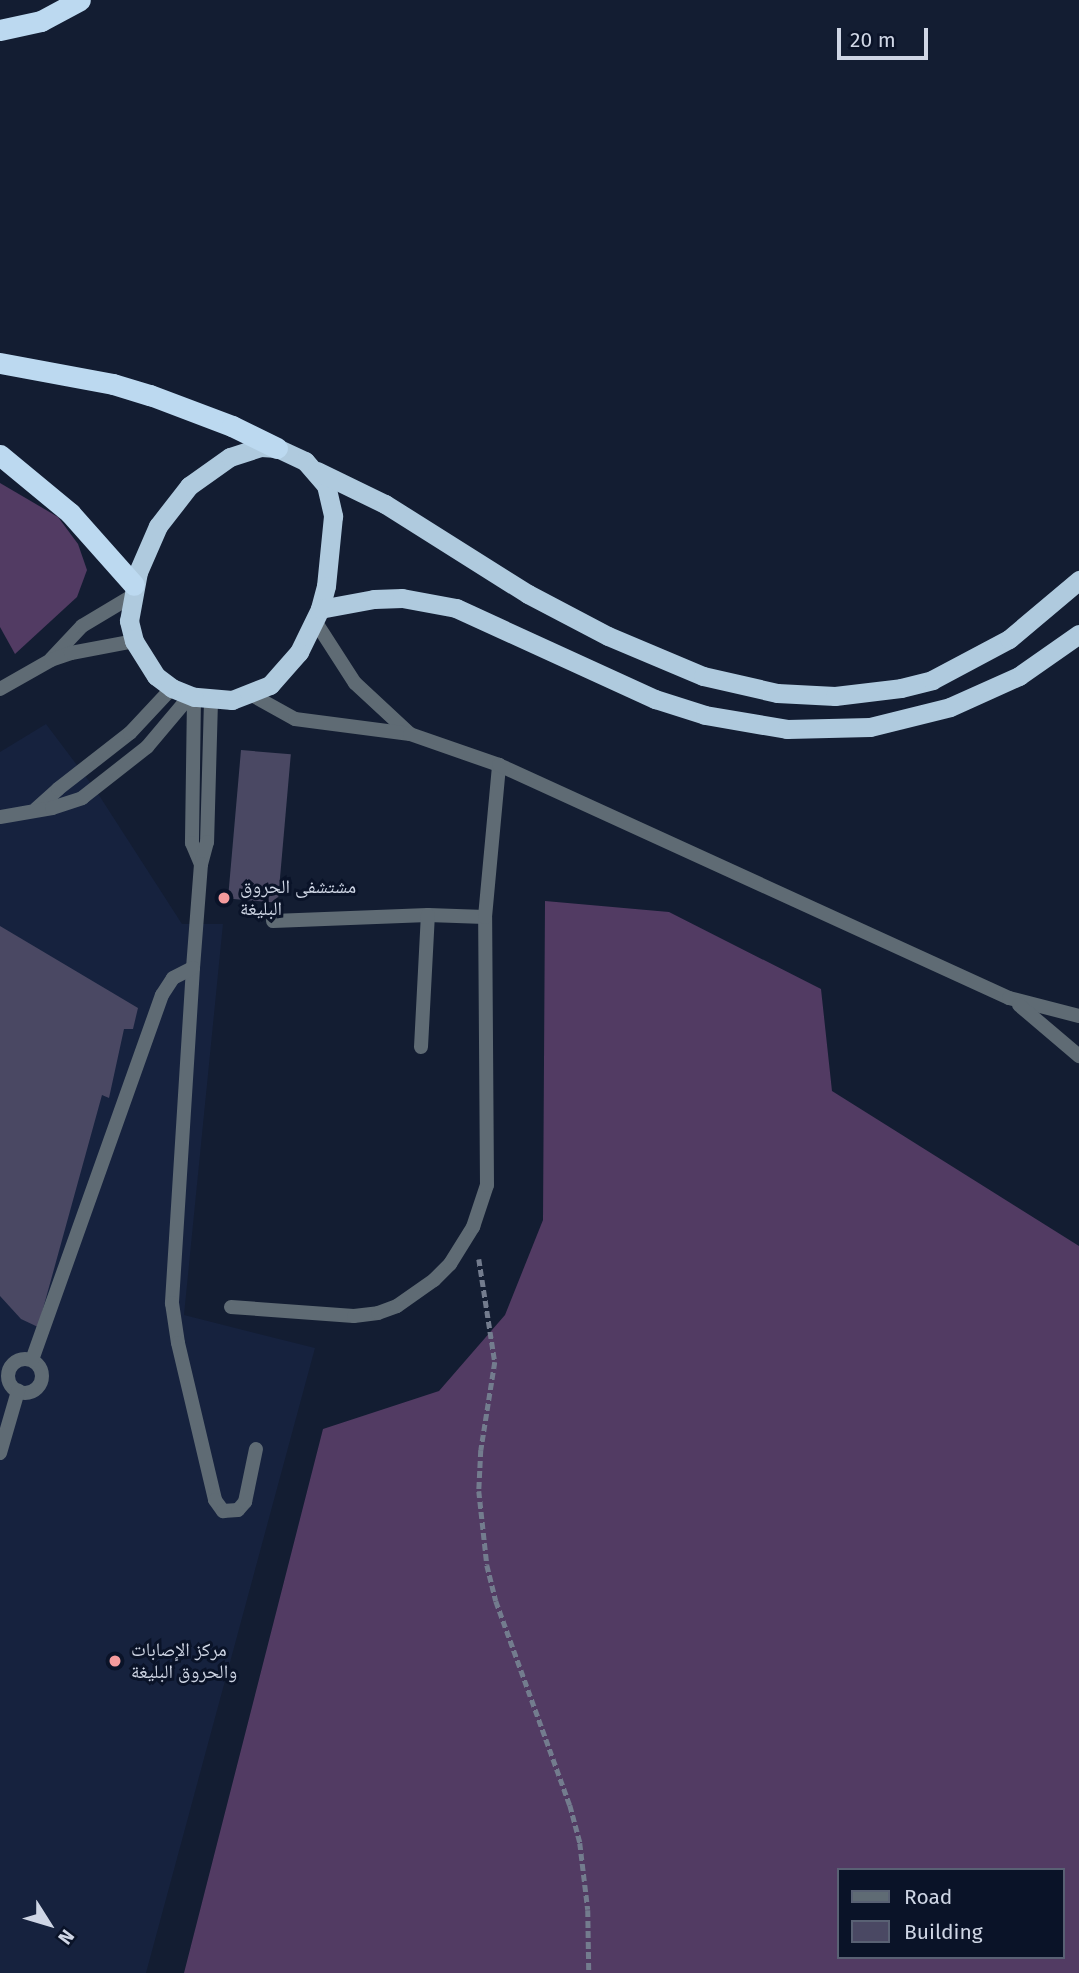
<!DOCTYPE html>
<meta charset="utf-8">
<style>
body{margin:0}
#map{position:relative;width:1079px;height:1973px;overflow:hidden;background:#131d32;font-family:"Fira Sans","Noto Naskh Arabic",sans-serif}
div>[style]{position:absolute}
.built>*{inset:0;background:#16223e}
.forest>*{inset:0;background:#523b63}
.building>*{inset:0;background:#4a4863;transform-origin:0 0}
.path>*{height:4.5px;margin-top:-2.25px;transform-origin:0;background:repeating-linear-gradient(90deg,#737c8e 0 7px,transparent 0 10.5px)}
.service>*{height:14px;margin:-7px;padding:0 7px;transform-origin:7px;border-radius:7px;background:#5f6b74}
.service>.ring{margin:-7px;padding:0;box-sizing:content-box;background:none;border:14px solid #5f6b74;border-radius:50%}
.minor>*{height:14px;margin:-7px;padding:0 7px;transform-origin:7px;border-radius:7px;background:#5f6b74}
.tertiary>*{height:14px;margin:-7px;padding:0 7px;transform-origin:7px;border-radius:7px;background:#5f6b74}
.trunk>*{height:19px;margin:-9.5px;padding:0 9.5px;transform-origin:9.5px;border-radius:9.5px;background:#afcade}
.motorway>*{height:21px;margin:-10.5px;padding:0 10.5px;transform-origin:10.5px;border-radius:10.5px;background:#bcd9f0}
.dots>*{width:19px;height:19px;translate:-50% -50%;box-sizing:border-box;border:4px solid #0a1328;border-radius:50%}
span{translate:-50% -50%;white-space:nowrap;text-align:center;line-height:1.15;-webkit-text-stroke:6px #0a1328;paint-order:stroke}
.poi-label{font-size:19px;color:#cfd6e5}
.left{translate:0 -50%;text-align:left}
.legend{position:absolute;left:837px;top:1868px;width:228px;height:91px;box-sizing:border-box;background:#0a1328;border:2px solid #596174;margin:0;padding:9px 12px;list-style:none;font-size:21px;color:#cfd6e5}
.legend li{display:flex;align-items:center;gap:14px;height:35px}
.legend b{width:35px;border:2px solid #596174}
.north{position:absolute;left:14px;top:1889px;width:70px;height:70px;-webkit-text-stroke:5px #0a1328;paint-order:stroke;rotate:127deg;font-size:19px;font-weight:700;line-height:28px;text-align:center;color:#cfd6e5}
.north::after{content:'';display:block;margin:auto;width:24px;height:32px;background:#cfd6e5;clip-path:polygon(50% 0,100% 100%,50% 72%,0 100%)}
.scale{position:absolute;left:837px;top:28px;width:91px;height:32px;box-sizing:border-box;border:4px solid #cfd6e5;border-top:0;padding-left:9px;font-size:21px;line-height:24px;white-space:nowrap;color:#cfd6e5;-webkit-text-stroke:5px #0a1328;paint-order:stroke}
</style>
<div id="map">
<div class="built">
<div style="clip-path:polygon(46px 724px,95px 789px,182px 924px,223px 924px,184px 1315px,315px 1348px,146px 1973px,0 1973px,0 752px)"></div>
</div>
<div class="forest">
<div style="clip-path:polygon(0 483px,58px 517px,78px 544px,87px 570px,77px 597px,15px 654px,0 627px)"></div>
<div style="clip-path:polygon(evenodd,545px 901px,669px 912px,821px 989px,832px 1091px,1079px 1246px,1079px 1973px,184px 1973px,323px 1429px,439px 1391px,505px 1315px,543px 1220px,545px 901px,839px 1870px,1063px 1870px,1063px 1957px,839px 1957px,839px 1870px)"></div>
</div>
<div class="building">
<div style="left:241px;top:750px;width:50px;height:149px;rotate:5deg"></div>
<div style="clip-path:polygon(0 926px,138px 1008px,133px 1029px,124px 1029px,109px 1098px,102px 1095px,38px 1327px,21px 1319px,0 1296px)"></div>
</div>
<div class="path">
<div style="left:479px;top:1259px;width:104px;rotate:81.2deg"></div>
<div style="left:495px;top:1362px;width:89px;rotate:99deg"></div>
<div style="left:481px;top:1450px;width:41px;rotate:92.8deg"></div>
<div style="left:479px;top:1491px;width:74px;rotate:83.8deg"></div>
<div style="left:487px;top:1565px;width:37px;rotate:76deg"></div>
<div style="left:496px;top:1601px;width:217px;rotate:70.1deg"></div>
<div style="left:570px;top:1805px;width:39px;rotate:75deg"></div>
<div style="left:580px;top:1843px;width:67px;rotate:83.2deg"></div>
<div style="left:588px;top:1910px;width:63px;rotate:89.1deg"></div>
</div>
<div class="service">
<div style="left:194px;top:697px;width:146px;rotate:90.8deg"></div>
<div style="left:192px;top:843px;width:23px;rotate:67deg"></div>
<div style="left:211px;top:701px;width:141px;rotate:91.6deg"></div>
<div style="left:207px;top:842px;width:23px;rotate:105deg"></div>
<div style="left:201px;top:864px;width:104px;rotate:94.4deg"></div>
<div style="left:193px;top:968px;width:336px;rotate:93.6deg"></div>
<div style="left:172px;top:1303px;width:40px;rotate:81.5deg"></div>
<div style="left:178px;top:1343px;width:161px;rotate:76.7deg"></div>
<div style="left:215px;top:1500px;width:14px;rotate:54deg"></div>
<div style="left:223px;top:1511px;width:15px;rotate:-4deg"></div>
<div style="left:238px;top:1510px;width:11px;rotate:-49deg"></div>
<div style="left:245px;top:1502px;width:54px;rotate:-78.3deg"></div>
<div style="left:36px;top:809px;width:30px;rotate:-42deg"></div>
<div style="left:58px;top:789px;width:91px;rotate:-37.9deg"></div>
<div style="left:130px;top:733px;width:62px;rotate:-47deg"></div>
<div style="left:0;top:817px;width:53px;rotate:-9.8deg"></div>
<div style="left:52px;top:808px;width:32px;rotate:-18deg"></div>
<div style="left:82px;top:798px;width:83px;rotate:-38.1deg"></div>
<div style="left:147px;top:747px;width:67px;rotate:-49.9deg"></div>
<div style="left:273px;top:921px;width:155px;rotate:-2.2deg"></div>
<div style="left:428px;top:915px;width:57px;rotate:2deg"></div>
<div style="left:421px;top:1047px;width:132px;rotate:-87deg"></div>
<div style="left:231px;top:1307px;width:123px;rotate:4.2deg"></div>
<div style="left:354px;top:1316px;width:24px;rotate:-7deg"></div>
<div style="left:378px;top:1313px;width:20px;rotate:-20deg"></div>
<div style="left:397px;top:1306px;width:45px;rotate:-35.1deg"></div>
<div style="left:434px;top:1280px;width:23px;rotate:-45deg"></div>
<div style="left:450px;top:1264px;width:44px;rotate:-58.1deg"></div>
<div style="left:473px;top:1227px;width:44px;rotate:-71.6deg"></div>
<div style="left:487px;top:1185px;width:268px;rotate:-90.4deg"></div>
<div style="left:485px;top:917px;width:153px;rotate:-84.7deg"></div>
<div class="ring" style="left:8px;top:1359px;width:20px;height:20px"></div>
<div style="left:32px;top:1360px;width:387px;rotate:-70.4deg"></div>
<div style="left:162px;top:995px;width:20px;rotate:-57deg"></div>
<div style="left:173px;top:978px;width:22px;rotate:-27deg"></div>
<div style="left:0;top:1453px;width:65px;rotate:-73.8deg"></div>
</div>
<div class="minor">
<div style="left:315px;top:621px;width:74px;rotate:57.2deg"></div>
<div style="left:355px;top:683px;width:74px;rotate:42.8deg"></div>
<div style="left:252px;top:695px;width:49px;rotate:29.2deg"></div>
<div style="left:295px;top:719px;width:116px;rotate:7.4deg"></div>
<div style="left:410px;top:734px;width:94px;rotate:19.2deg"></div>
<div style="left:499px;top:765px;width:561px;rotate:24.55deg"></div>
<div style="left:1009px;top:998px;width:72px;rotate:14.4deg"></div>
<div style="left:1019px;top:1005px;width:79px;rotate:40.4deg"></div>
</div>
<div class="tertiary">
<div style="left:51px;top:659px;width:45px;rotate:-46.8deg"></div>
<div style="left:82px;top:626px;width:58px;rotate:-31deg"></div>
<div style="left:0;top:689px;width:59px;rotate:-29.6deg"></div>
<div style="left:51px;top:660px;width:21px;rotate:-19deg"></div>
<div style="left:71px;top:653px;width:64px;rotate:-10.8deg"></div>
</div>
<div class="trunk">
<div style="left:261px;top:447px;width:16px;rotate:4deg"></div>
<div style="left:277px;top:448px;width:31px;rotate:25deg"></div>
<div style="left:305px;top:461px;width:32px;rotate:49deg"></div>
<div style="left:326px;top:485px;width:32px;rotate:77deg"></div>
<div style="left:333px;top:516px;width:70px;rotate:95.7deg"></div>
<div style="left:326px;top:586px;width:24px;rotate:105deg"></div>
<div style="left:320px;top:609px;width:48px;rotate:116deg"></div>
<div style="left:299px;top:652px;width:44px;rotate:131.3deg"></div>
<div style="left:270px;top:685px;width:41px;rotate:158.5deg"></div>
<div style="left:232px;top:700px;width:38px;rotate:-175deg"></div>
<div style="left:194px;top:697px;width:24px;rotate:-158deg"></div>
<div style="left:172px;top:688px;width:20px;rotate:-143deg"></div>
<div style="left:156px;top:676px;width:41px;rotate:-122.2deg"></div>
<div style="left:134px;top:641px;width:21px;rotate:-104deg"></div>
<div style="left:129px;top:621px;width:50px;rotate:-79.6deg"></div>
<div style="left:138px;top:572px;width:50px;rotate:-66.5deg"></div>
<div style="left:158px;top:526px;width:51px;rotate:-52.2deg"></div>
<div style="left:189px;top:486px;width:50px;rotate:-35.3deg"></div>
<div style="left:230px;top:457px;width:33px;rotate:-18deg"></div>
<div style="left:317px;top:471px;width:76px;rotate:25.9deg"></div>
<div style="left:385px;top:504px;width:169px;rotate:32.2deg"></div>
<div style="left:528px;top:594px;width:90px;rotate:27.7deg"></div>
<div style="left:608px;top:636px;width:103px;rotate:22.8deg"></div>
<div style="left:703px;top:676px;width:76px;rotate:12.9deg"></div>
<div style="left:777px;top:693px;width:58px;rotate:3deg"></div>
<div style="left:835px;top:696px;width:66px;rotate:-6.9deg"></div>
<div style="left:901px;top:688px;width:32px;rotate:-14deg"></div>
<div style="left:932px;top:680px;width:87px;rotate:-28deg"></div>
<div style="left:1009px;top:639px;width:92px;rotate:-40.1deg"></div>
<div style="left:320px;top:609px;width:55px;rotate:-10.5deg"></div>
<div style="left:374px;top:599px;width:28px;rotate:-2deg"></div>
<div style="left:402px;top:598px;width:55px;rotate:10.5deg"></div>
<div style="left:456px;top:608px;width:219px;rotate:24.6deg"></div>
<div style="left:655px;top:699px;width:52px;rotate:17.7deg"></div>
<div style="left:705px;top:715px;width:83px;rotate:9.7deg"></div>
<div style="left:787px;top:729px;width:83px;rotate:-1.4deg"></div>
<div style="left:870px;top:727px;width:82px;rotate:-14deg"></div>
<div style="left:950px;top:707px;width:76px;rotate:-24.2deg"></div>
<div style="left:1019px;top:676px;width:73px;rotate:-35deg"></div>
</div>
<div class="motorway">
<div style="left:0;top:30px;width:42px;rotate:-12.4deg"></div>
<div style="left:41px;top:21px;width:44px;rotate:-28.3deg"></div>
<div style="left:0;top:363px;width:115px;rotate:10.5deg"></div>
<div style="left:113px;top:384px;width:39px;rotate:17deg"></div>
<div style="left:150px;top:395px;width:88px;rotate:20.7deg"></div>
<div style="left:232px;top:426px;width:50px;rotate:26.1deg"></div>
<div style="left:0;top:455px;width:91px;rotate:39.6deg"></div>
<div style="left:70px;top:513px;width:96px;rotate:48.4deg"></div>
</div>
<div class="dots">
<div style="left:224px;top:898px;background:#f59b9d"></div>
<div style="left:115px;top:1661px;background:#f59b9d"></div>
</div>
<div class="poi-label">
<span class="left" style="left:240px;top:898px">مشتشفى الحروق<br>البليغة</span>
<span class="left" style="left:131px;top:1661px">مركز الإصابات<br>والحروق البليغة</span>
</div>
<ul class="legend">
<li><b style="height:9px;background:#5f6b74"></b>Road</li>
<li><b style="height:19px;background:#4a4863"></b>Building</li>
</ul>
<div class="north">N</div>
<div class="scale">20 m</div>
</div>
